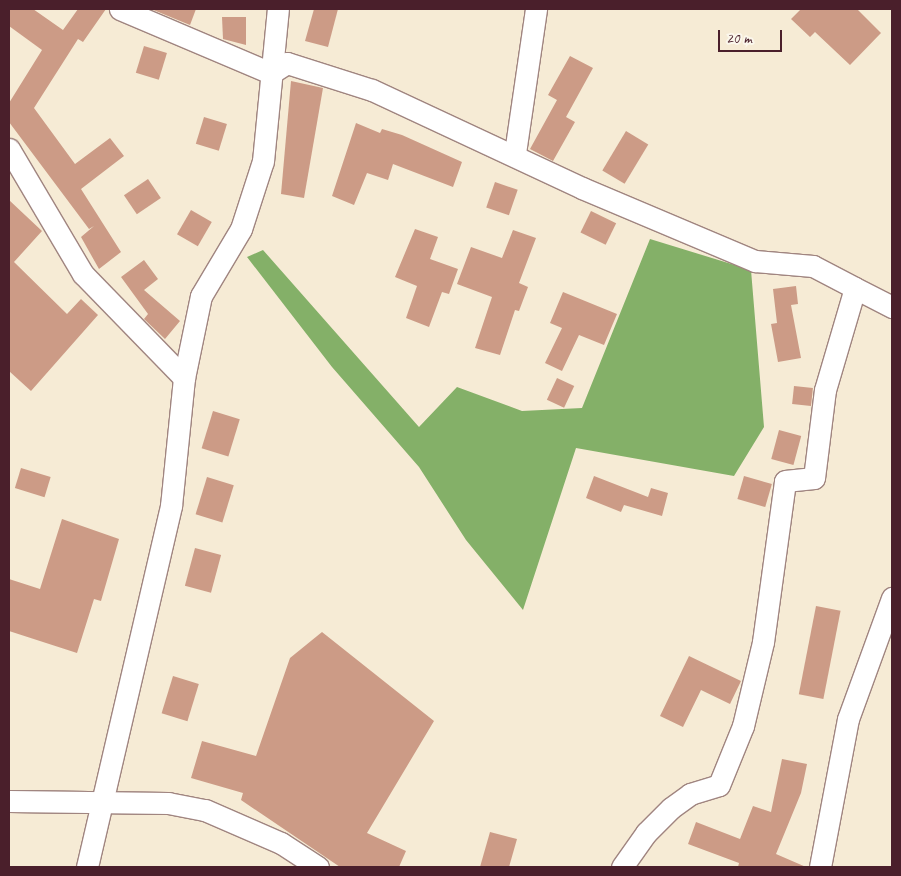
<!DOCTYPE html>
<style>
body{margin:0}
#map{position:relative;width:901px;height:876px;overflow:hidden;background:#f6ebd5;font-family:Caveat,sans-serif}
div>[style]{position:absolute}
.forest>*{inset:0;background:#84b068}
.building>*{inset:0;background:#cc9b86;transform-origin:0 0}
.roads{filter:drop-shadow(1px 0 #a08580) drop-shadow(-1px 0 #a08580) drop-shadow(0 1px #a08580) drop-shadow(0 -1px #a08580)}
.street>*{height:21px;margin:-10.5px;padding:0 10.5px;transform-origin:10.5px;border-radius:10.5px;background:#fff}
span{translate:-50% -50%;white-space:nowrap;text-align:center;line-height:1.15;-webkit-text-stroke:4px #fbf7ec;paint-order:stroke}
.frame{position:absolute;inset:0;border:10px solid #4a1f2b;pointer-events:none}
.scale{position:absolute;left:718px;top:30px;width:64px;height:22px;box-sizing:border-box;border:2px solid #4a1f2b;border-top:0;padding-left:6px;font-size:15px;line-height:18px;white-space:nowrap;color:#4a1f2b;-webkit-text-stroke:4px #fbf7ec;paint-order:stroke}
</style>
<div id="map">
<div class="forest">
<div style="clip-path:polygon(650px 239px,751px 270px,764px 427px,734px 476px,576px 448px,523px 610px,466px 540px,419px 467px,332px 367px,247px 257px,263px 250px,419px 427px,457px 387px,522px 411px,582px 408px)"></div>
</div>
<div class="building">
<div style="clip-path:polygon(9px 9px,33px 9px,63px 30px,78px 9px,106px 9px,83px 42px,78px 39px,34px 108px,75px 164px,110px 138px,124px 156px,81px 189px,121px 252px,99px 269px,81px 237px,94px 226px,89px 229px,9px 122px,9px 103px,42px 50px,9px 26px)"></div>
<div style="clip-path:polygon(151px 9px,196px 9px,190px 25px)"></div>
<div style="clip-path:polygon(314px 9px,338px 9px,328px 47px,305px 41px)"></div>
<div style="clip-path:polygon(801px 9px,857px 9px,881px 33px,850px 65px,815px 32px,810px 37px,791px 19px)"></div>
<div style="clip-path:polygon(222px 17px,246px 17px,246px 45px,223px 39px)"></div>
<div style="left:144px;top:46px;width:24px;height:28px;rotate:17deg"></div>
<div style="clip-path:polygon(570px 56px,593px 68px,566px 117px,575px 122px,553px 161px,530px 149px,557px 100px,548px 95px)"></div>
<div style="clip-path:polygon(291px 81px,323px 88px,304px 198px,281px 194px)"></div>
<div style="left:204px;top:117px;width:24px;height:28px;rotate:17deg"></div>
<div style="clip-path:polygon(356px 123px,380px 133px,382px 129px,402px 135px,462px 162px,453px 187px,393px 164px,388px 180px,367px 173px,354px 205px,332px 196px)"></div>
<div style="left:626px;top:131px;width:26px;height:46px;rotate:31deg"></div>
<div style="left:148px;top:179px;width:23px;height:29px;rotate:56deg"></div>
<div style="left:495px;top:182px;width:24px;height:27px;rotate:19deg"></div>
<div style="clip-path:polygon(9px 200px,42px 231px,14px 262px,67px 314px,81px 299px,98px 315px,31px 391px,9px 371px)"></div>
<div style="left:191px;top:210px;width:24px;height:28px;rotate:30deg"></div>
<div style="left:591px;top:211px;width:28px;height:24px;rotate:26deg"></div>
<div style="clip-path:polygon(415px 229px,438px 237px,430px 259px,458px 269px,449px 294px,442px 292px,429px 327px,406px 318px,417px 286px,395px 277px)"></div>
<div style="clip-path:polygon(513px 230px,536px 238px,519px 283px,528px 287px,519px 311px,515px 310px,500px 355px,475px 348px,492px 297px,457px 284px,471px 247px,502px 258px)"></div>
<div style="clip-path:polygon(144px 260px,158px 279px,144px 290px,180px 321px,165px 339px,144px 319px,148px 314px,121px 277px)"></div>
<div style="clip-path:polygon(796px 286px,798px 304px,791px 305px,801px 358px,778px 362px,771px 324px,777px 323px,773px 289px)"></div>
<div style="clip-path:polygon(563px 292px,617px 314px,604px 345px,579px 335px,562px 371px,545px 363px,562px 328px,550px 323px)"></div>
<div style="left:557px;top:378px;width:19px;height:24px;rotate:25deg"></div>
<div style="left:794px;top:386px;width:19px;height:18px;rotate:6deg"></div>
<div style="left:213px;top:411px;width:28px;height:39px;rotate:17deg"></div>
<div style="left:779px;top:430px;width:23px;height:30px;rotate:15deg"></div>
<div style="left:21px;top:468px;width:31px;height:21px;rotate:17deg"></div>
<div style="clip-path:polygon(594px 476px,648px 497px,651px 488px,668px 493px,662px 516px,624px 505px,621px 512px,586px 498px)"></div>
<div style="left:744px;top:476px;width:29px;height:24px;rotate:16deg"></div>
<div style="left:207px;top:477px;width:28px;height:39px;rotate:17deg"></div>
<div style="clip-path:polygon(62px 519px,119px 539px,101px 601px,94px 599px,77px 653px,9px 631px,9px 579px,40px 589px)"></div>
<div style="left:195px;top:548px;width:27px;height:39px;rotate:15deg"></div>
<div style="left:816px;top:606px;width:25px;height:90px;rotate:11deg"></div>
<div style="clip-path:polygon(322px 632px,434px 721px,367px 833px,406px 851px,399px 867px,340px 867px,241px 800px,243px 793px,191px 778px,202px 741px,256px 756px,290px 658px)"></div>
<div style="clip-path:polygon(689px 656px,741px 681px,730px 704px,701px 690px,683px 727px,660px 716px)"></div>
<div style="left:173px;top:676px;width:27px;height:39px;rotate:17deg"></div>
<div style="clip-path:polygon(782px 759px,807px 764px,801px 793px,776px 854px,806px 867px,738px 867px,739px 863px,688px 844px,696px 822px,740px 839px,753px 806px,771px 812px)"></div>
<div style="clip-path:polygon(490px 832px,517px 839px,509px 867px,480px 867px)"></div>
</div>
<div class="roads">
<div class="street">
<div style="left:120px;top:9px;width:164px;rotate:23deg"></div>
<div style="left:271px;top:73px;width:19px;rotate:-32deg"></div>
<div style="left:287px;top:63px;width:89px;rotate:17.6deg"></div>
<div style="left:372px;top:90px;width:232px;rotate:25deg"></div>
<div style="left:582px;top:188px;width:188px;rotate:22.9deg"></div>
<div style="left:755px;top:261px;width:58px;rotate:4.9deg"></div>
<div style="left:813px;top:266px;width:47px;rotate:27.6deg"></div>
<div style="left:9px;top:149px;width:145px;rotate:59.4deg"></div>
<div style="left:83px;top:274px;width:145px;rotate:45.8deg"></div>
<div style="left:515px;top:153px;width:146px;rotate:-81.7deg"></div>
<div style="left:9px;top:801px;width:159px;rotate:0.7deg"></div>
<div style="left:168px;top:803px;width:38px;rotate:11deg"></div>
<div style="left:205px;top:810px;width:83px;rotate:23.5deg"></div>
<div style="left:281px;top:843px;width:44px;rotate:33deg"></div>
<div style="left:87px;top:867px;width:371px;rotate:-76.9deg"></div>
<div style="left:171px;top:506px;width:129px;rotate:-84.2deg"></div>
<div style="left:184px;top:378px;width:84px;rotate:-78.3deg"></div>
<div style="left:201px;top:296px;width:78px;rotate:-59.2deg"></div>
<div style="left:241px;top:229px;width:71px;rotate:-72.1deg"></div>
<div style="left:263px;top:161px;width:153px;rotate:-84.4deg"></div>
<div style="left:622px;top:867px;width:42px;rotate:-54.8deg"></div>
<div style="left:646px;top:833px;width:35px;rotate:-45deg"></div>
<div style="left:671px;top:808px;width:24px;rotate:-36deg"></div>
<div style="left:690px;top:794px;width:30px;rotate:-17deg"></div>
<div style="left:719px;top:785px;width:64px;rotate:-67.9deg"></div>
<div style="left:743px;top:726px;width:86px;rotate:-76.6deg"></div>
<div style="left:763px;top:642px;width:162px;rotate:-82.2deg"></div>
<div style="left:785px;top:481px;width:29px;rotate:-6deg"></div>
<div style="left:814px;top:478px;width:89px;rotate:-82.9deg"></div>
<div style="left:825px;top:390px;width:106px;rotate:-73.6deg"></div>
<div style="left:855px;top:288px;width:42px;rotate:27.2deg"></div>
<div style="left:820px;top:867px;width:151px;rotate:-79.3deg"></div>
<div style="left:848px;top:719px;width:129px;rotate:-70deg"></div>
</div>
</div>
<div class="frame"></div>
<div class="scale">20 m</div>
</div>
